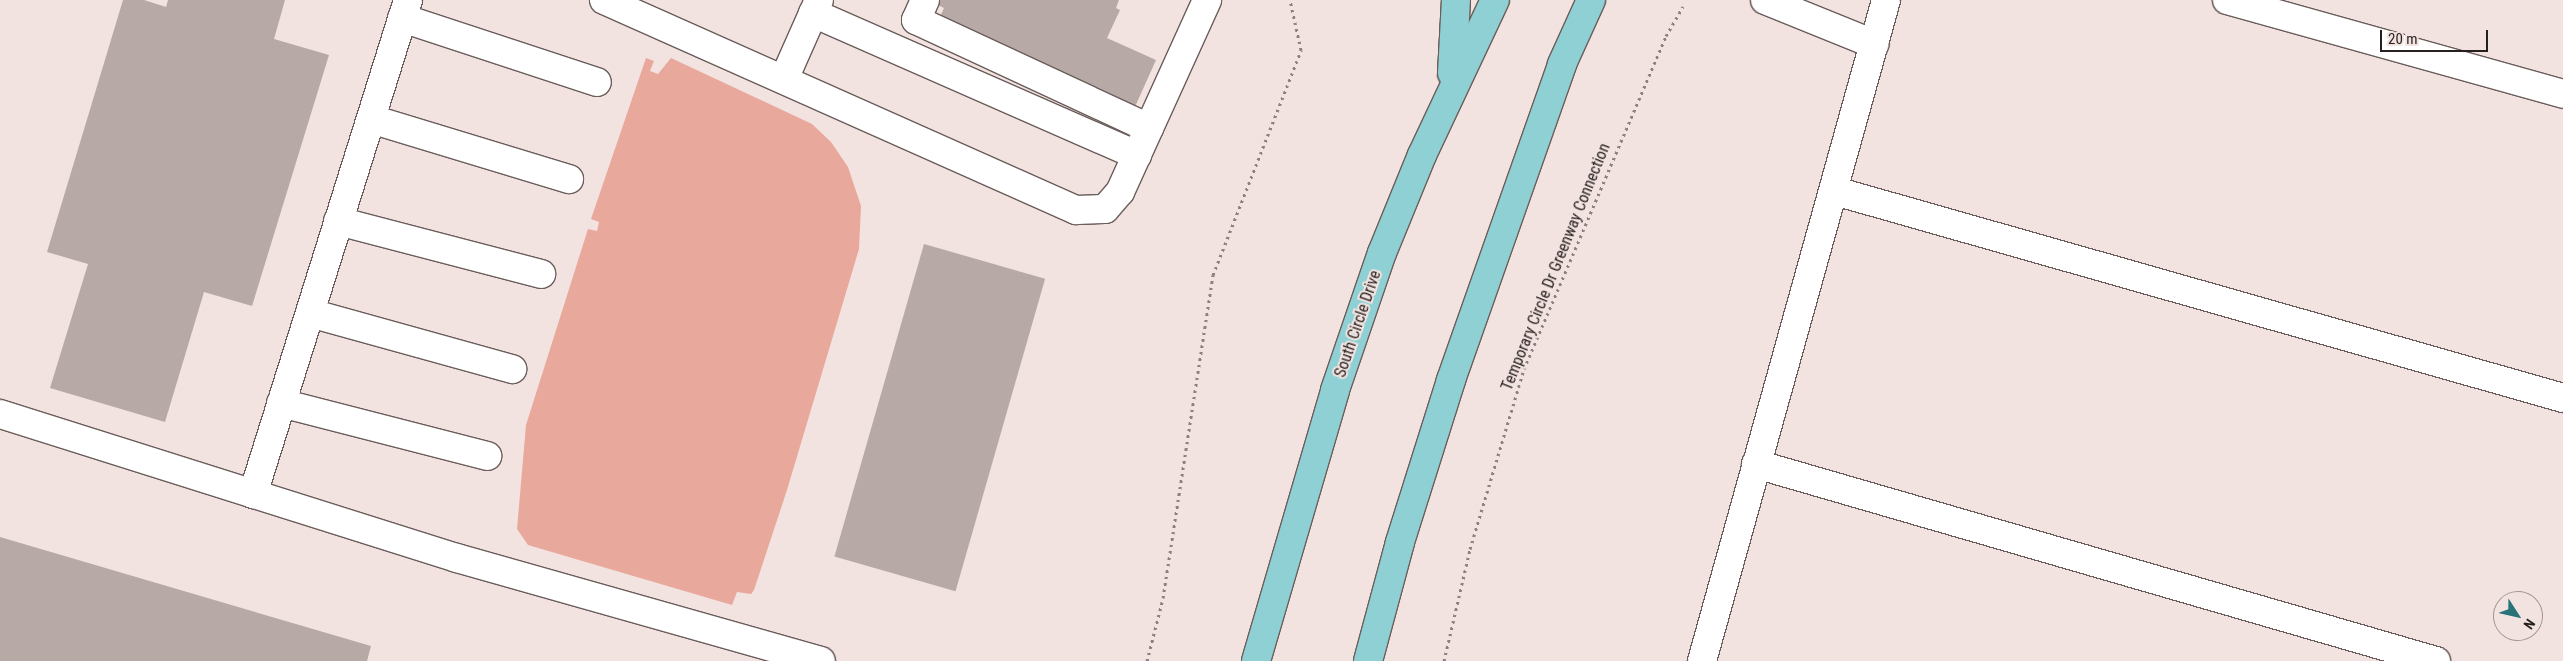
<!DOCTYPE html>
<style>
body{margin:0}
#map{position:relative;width:2563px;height:661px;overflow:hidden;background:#f2e3e0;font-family:"Roboto Condensed",sans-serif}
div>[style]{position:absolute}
.green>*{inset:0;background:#e8a89c}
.building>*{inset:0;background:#b7a9a6;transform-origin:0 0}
.path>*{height:3px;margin-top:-1.5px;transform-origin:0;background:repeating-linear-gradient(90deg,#8b817f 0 2.5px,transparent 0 6.5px)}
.roads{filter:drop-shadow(1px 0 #6a5d5b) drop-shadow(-1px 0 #6a5d5b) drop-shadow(0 1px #6a5d5b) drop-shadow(0 -1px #6a5d5b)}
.minor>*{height:28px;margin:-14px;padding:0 14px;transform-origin:14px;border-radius:14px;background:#fff}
.major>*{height:28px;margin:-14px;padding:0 14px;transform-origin:14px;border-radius:14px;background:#8fd0d4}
span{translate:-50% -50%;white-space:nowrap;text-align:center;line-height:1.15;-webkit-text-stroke:4px #f2e3e0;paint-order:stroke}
.street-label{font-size:16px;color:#251f1e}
.north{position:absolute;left:2493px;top:591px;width:50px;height:50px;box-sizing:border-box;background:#f2e3e0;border:1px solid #a09592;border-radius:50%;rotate:125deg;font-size:14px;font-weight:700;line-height:20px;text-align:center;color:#251f1e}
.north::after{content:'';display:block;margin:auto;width:18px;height:22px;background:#297378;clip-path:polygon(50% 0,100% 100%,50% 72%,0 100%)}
.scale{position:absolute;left:2380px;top:30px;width:108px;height:22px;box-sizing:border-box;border:2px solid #251f1e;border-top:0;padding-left:6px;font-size:15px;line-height:18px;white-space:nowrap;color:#251f1e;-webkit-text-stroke:4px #f2e3e0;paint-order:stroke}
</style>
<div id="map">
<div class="green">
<div style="clip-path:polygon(646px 58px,654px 61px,650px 71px,658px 74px,671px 58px,812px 124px,831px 142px,848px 167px,861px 206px,859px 249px,787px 490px,754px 590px,751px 594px,737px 592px,732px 605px,528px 545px,517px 529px,526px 425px,588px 229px,597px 231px,599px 222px,591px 219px)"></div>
</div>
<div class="building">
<div style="clip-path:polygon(123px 0,144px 0,166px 7px,168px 0,285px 0,274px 39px,329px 55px,252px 306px,204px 292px,165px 422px,50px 388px,88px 264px,47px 252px)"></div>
<div style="clip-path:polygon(927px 0,1119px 0,1116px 8px,1120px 10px,1107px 38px,1156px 60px,1130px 118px,1088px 113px,929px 41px,944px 8px)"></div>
<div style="left:924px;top:244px;width:126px;height:325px;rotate:16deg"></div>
<div style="clip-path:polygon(0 537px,371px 646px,367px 661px,0 661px)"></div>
</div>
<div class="path">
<div style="left:1147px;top:661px;width:65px;rotate:-75.7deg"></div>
<div style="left:1163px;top:598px;width:327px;rotate:-81.2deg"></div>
<div style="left:1213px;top:275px;width:242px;rotate:-68.6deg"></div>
<div style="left:1301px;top:50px;width:51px;rotate:-102.4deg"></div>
<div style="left:1444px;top:661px;width:115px;rotate:-76.9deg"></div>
<div style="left:1470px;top:549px;width:188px;rotate:-73.3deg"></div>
<div style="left:1524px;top:369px;width:362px;rotate:-66.9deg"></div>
<div style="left:1666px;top:36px;width:34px;rotate:-60deg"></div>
</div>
<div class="roads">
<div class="minor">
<div style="left:604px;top:0;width:517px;rotate:23.99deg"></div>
<div style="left:1076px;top:210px;width:29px;rotate:-2deg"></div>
<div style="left:1105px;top:209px;width:23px;rotate:-49deg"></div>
<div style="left:1120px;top:192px;width:211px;rotate:-65.6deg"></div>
<div style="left:925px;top:0;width:22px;rotate:114deg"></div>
<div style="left:916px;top:20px;width:257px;rotate:24.9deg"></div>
<div style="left:1765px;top:0;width:118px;rotate:22deg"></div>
<div style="left:2227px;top:0;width:349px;rotate:15.6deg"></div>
<div style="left:813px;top:13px;width:354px;rotate:23.7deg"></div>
<div style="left:402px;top:18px;width:205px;rotate:18.2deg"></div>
<div style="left:784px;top:79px;width:86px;rotate:-66.1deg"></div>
<div style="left:371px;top:119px;width:207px;rotate:16.9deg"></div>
<div style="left:1835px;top:191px;width:757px;rotate:15.87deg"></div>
<div style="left:338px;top:221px;width:210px;rotate:14.6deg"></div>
<div style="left:310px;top:313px;width:210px;rotate:15.5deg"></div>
<div style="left:281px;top:403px;width:213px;rotate:14.4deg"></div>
<div style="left:0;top:414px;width:479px;rotate:17.5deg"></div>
<div style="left:457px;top:558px;width:378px;rotate:15.8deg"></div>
<div style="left:1756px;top:464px;width:708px;rotate:16.16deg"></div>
<div style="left:253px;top:494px;width:518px;rotate:-72.58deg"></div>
<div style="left:1702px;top:661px;width:686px;rotate:-74.44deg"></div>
</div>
<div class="major">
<div style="left:1452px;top:73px;width:73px;rotate:-86.9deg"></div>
<div style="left:1256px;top:661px;width:282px;rotate:-73.7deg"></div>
<div style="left:1335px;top:390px;width:145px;rotate:-71.1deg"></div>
<div style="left:1382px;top:253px;width:106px;rotate:-67.8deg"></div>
<div style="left:1422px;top:155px;width:171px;rotate:-64.8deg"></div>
<div style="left:1368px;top:661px;width:123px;rotate:-74.9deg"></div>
<div style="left:1400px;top:542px;width:170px;rotate:-72.5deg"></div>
<div style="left:1451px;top:380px;width:335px;rotate:-70.6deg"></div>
<div style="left:1562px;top:64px;width:70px;rotate:-65.6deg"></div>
</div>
</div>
<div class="street-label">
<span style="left:1556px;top:267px;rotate:-68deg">Temporary Circle Dr Greenway Connection</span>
<span style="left:1358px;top:324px;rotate:-71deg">South Circle Drive</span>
</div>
<div class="north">N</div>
<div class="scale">20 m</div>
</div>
